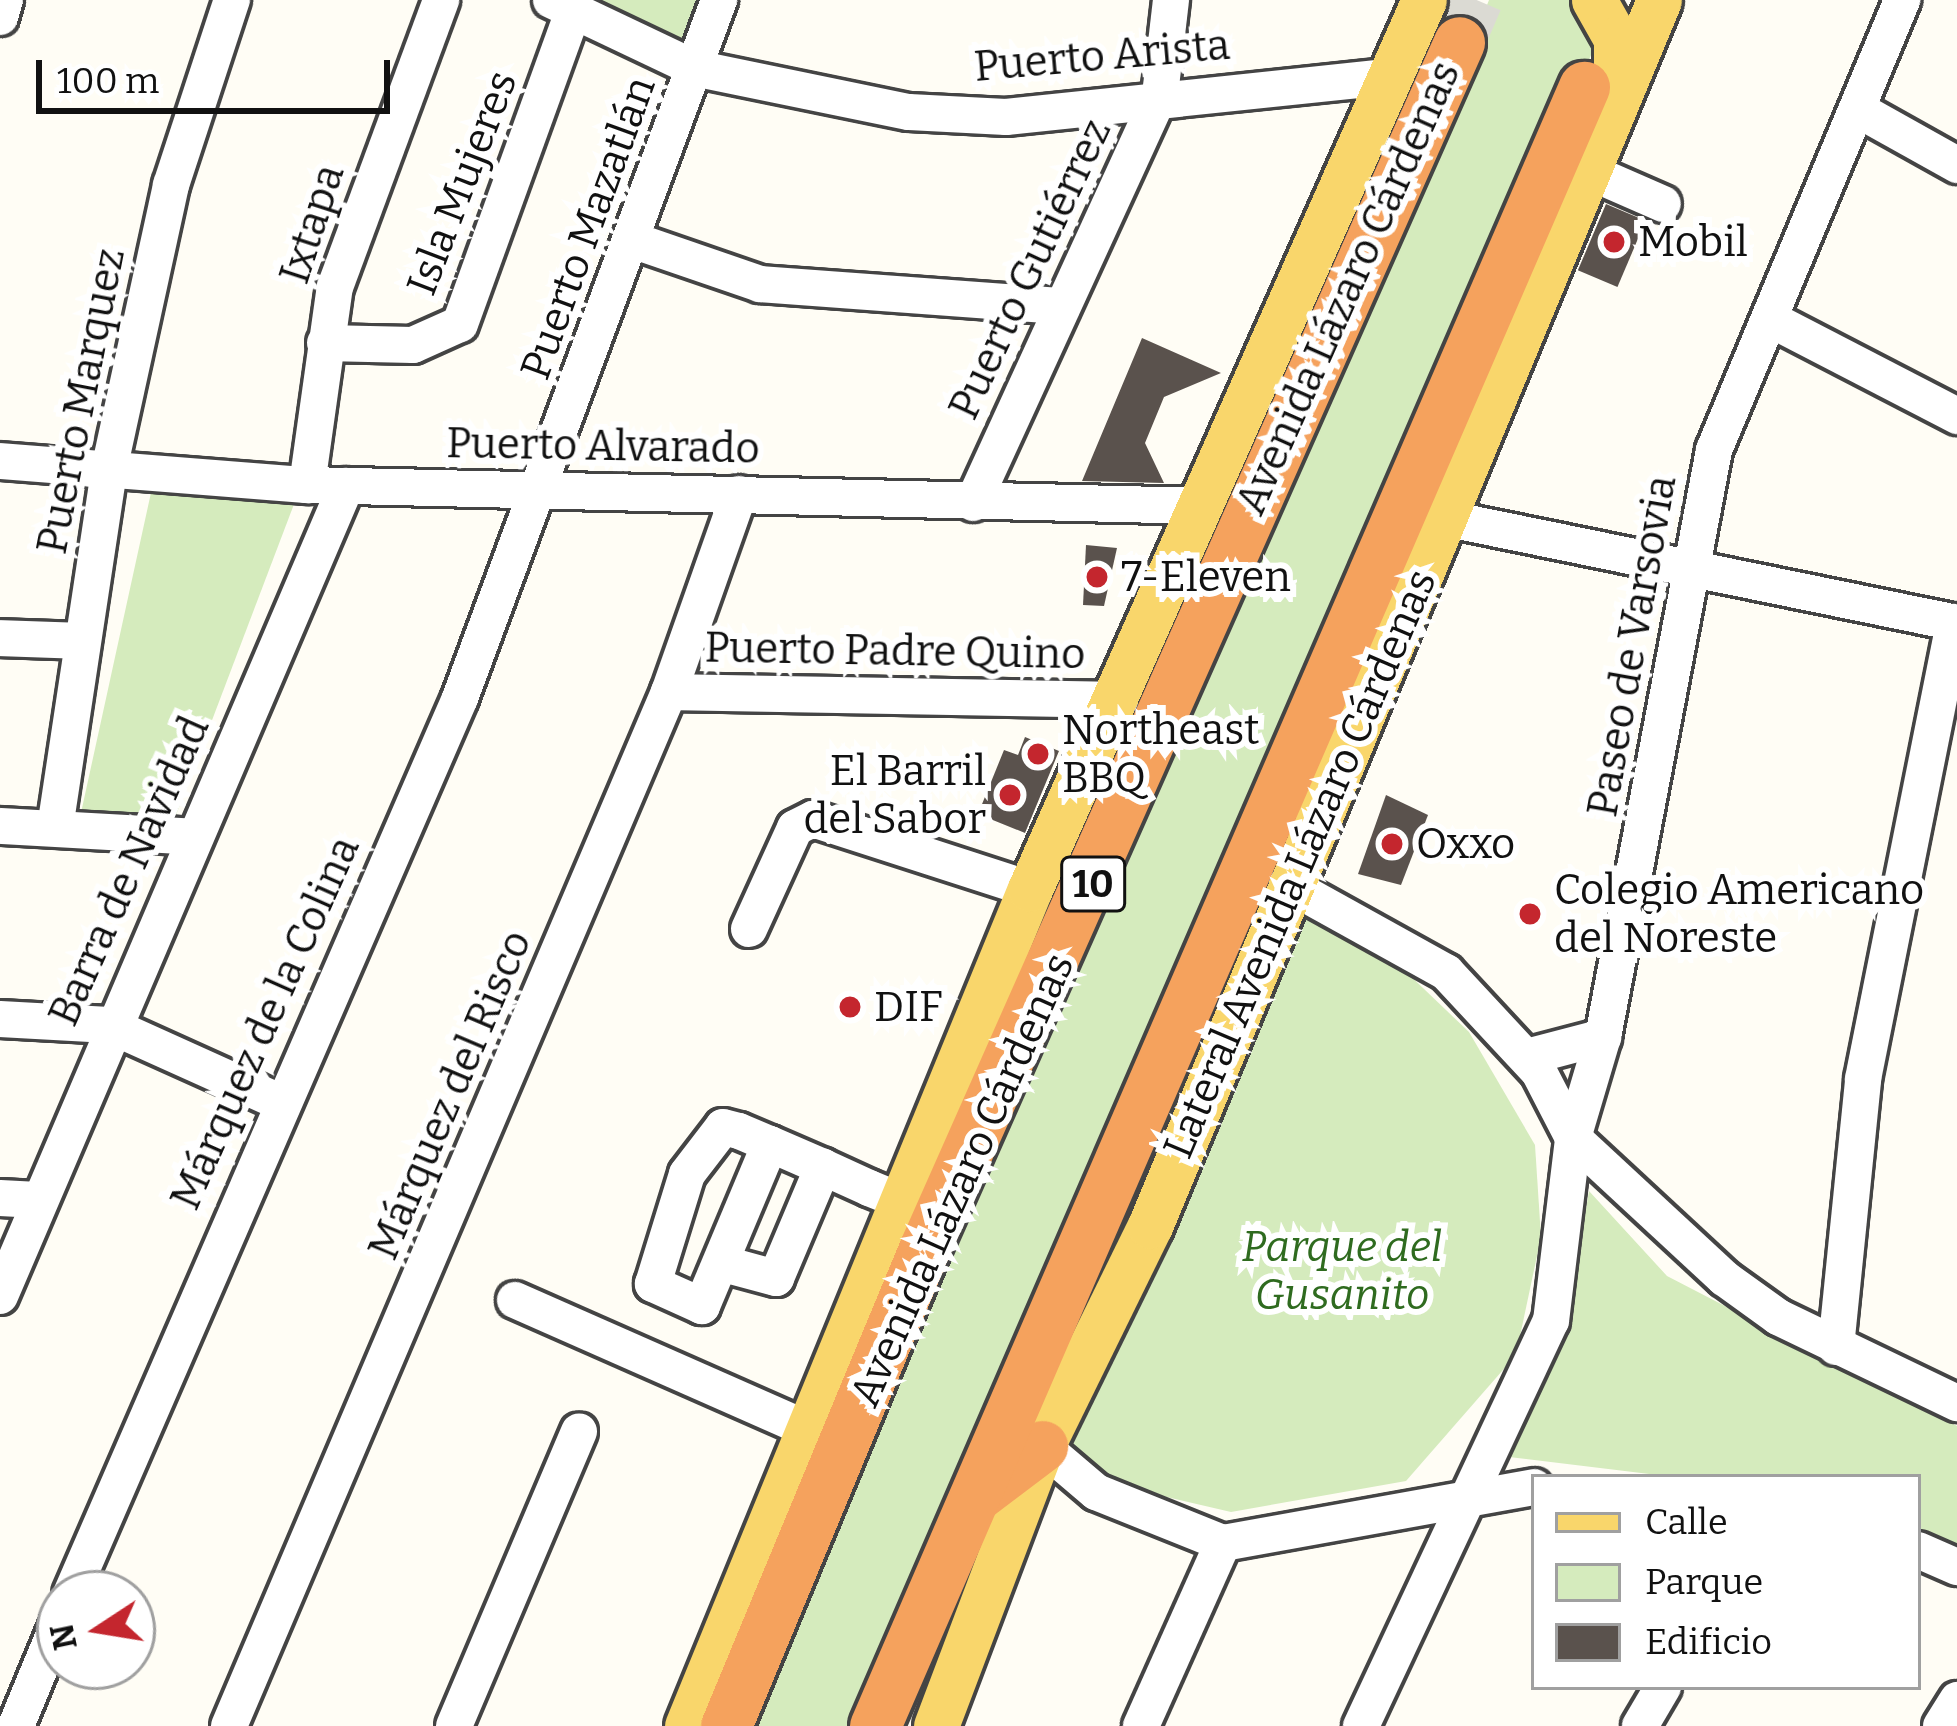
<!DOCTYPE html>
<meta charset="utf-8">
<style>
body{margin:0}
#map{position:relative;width:1957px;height:1726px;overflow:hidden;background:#fffdf5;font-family:Bitter,serif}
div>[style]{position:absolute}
.green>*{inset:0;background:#d5ebbd}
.building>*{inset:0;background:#5a524d;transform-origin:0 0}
.highway-tunnel>*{height:51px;margin-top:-25.5px;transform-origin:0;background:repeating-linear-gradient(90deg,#dbdad3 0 51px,transparent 0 77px)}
.roads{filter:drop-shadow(3px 0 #444) drop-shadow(-3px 0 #444) drop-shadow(0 3px #444) drop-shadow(0 -3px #444)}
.minor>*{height:36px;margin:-18px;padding:0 18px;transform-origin:18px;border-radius:18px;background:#fff}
.major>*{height:45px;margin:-22.5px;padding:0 22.5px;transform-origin:22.5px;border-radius:22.5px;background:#f9d66b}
.highway>*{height:51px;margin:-25.5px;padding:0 25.5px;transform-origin:25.5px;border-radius:25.5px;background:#f5a25d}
.dots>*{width:33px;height:33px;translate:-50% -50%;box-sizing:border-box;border:6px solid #fff;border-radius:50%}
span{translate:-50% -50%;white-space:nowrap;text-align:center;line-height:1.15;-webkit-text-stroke:12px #fff;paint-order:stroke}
.shield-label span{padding:3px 9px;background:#fff;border:3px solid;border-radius:9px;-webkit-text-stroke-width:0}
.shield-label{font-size:39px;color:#111;font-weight:700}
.street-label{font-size:42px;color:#111}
.poi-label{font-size:42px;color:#111}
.left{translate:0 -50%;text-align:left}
.right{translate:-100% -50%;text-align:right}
.park-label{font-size:42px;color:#2f6b1f;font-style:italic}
.legend{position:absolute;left:1531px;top:1474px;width:390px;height:216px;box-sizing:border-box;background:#fff;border:3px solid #a0a0a0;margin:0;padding:15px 21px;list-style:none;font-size:36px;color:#111}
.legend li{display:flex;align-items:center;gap:24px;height:60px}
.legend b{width:60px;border:3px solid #a0a0a0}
.north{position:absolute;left:36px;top:1570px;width:120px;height:120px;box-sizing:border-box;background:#fff;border:3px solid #a0a0a0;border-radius:50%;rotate:258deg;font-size:33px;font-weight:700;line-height:48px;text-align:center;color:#111}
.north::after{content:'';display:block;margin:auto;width:42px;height:54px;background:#c4262e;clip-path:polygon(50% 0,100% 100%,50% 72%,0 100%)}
.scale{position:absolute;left:36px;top:60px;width:354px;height:54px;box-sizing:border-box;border:6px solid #111;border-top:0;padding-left:15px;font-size:36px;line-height:42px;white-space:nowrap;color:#111;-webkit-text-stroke:9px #fff;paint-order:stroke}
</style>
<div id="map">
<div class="green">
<div style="clip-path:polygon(586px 0,707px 0,693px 44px)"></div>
<div style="clip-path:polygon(1489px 0,1615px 0,863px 1726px,730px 1726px,1367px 308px)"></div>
<div style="clip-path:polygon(152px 488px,299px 491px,170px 831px,79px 822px)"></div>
<div style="clip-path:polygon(1286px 909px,1400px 966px,1469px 1032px,1535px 1145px,1541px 1237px,1516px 1355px,1406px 1481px,1231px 1512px,1098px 1481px,1065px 1461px)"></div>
<div style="clip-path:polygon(1589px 1191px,1667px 1276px,1957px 1426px,1957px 1556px,1918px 1541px,1918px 1477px,1674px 1477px,1509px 1457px,1566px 1329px)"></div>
</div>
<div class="building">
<div style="left:1606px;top:204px;width:43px;height:72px;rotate:23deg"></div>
<div style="clip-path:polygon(1142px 338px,1221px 373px,1164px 397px,1145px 443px,1164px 483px,1082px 481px)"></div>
<div style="clip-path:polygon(1086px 545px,1117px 548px,1104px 606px,1083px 605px)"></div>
<div style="clip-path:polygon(1025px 737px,1059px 751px,1025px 833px,978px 814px,1004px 750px,1018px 755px)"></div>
<div style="clip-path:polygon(1386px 795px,1428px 815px,1401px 885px,1358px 874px)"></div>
</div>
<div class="highway-tunnel">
<div style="left:1459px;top:42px;width:46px;rotate:-66.8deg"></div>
</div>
<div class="roads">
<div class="minor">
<div style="left:551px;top:0;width:158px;rotate:25.4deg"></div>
<div style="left:694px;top:68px;width:219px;rotate:11.6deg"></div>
<div style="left:909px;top:112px;width:97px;rotate:3deg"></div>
<div style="left:1006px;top:117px;width:390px;rotate:-6deg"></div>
<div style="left:0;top:17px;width:18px;rotate:-74deg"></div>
<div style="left:1857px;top:109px;width:115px;rotate:29.2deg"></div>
<div style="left:1583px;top:169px;width:87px;rotate:23.6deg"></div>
<div style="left:635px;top:241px;width:132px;rotate:19deg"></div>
<div style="left:760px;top:284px;width:303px;rotate:4.2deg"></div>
<div style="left:1770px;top:319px;width:211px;rotate:27.4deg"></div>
<div style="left:325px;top:343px;width:88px;rotate:1.3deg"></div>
<div style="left:413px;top:345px;width:51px;rotate:-24.1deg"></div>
<div style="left:460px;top:324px;width:333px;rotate:-70.1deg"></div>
<div style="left:0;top:461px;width:308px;rotate:4.5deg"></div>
<div style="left:307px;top:485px;width:898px;rotate:1.34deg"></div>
<div style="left:307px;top:485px;width:200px;rotate:-82deg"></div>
<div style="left:335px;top:287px;width:306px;rotate:-69.7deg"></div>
<div style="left:973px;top:503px;width:449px;rotate:-65.4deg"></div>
<div style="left:1160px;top:95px;width:96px;rotate:-83.4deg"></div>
<div style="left:1444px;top:518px;width:524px;rotate:11.57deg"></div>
<div style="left:0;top:638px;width:80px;rotate:2.1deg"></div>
<div style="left:669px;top:692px;width:451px;rotate:1deg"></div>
<div style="left:0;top:826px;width:194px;rotate:3.2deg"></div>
<div style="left:55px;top:828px;width:367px;rotate:-81.4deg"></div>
<div style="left:110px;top:465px;width:287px;rotate:-77.7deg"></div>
<div style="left:171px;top:185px;width:195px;rotate:-71.8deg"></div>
<div style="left:1287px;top:884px;width:182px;rotate:29deg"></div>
<div style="left:1446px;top:972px;width:137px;rotate:47.1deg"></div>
<div style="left:1539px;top:1072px;width:74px;rotate:62.7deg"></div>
<div style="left:1573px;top:1138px;width:206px;rotate:42.8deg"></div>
<div style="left:1724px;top:1278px;width:67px;rotate:35.8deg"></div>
<div style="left:1778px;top:1317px;width:199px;rotate:25.7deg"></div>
<div style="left:749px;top:929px;width:111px;rotate:-65.5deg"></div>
<div style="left:795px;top:828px;width:20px;rotate:-27deg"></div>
<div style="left:813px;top:819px;width:228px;rotate:17.9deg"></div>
<div style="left:0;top:1019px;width:109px;rotate:3.2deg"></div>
<div style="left:109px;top:1025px;width:184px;rotate:24.3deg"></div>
<div style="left:1527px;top:1057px;width:79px;rotate:-14.7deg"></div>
<div style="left:770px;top:1144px;width:176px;rotate:112.8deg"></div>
<div style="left:702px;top:1306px;width:54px;rotate:-155.8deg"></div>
<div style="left:653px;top:1284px;width:115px;rotate:-72.8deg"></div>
<div style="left:687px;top:1174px;width:59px;rotate:-52.5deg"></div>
<div style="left:723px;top:1127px;width:16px;rotate:14deg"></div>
<div style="left:739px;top:1131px;width:34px;rotate:23deg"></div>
<div style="left:770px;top:1144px;width:58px;rotate:23.5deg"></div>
<div style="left:823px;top:1167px;width:51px;rotate:24.5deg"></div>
<div style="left:869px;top:1188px;width:35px;rotate:22deg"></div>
<div style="left:0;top:1198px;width:38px;rotate:3deg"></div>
<div style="left:724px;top:1264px;width:54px;rotate:15.1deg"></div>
<div style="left:776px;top:1278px;width:121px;rotate:-67.1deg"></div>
<div style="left:0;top:1296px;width:881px;rotate:-66.87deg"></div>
<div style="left:515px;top:1300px;width:325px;rotate:23.8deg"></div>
<div style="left:1836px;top:1347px;width:269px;rotate:-84.2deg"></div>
<div style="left:1863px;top:1079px;width:466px;rotate:-78.7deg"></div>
<div style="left:1042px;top:1446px;width:71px;rotate:40.4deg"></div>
<div style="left:1096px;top:1492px;width:137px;rotate:21.9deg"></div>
<div style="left:1223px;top:1543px;width:316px;rotate:-10.2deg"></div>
<div style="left:1918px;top:1550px;width:43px;rotate:23.6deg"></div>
<div style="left:71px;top:1594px;width:977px;rotate:-66.53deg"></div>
<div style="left:460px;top:698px;width:745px;rotate:-69.64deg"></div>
<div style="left:16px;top:1726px;width:115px;rotate:-67.5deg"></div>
<div style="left:229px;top:1726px;width:1124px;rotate:-66.95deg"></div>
<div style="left:669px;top:692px;width:210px;rotate:-70.5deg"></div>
<div style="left:454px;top:1726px;width:320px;rotate:-67deg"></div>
<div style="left:1141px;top:1726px;width:201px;rotate:-65.9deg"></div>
<div style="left:1361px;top:1726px;width:447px;rotate:-64.9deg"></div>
<div style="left:1551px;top:1321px;width:184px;rotate:-83.1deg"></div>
<div style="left:1573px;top:1138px;width:105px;rotate:-73.5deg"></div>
<div style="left:1603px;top:1037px;width:597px;rotate:-79.29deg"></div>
<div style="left:1714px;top:450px;width:488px;rotate:-67.3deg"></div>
<div style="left:1640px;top:1726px;width:45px;rotate:-59.5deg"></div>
<div style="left:1941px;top:1726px;width:31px;rotate:-58deg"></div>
</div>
<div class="major">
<div style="left:1594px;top:0;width:45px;rotate:60.6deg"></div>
<div style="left:1616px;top:39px;width:45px;rotate:90deg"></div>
<div style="left:687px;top:1726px;width:905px;rotate:-67.72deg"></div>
<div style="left:1030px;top:889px;width:972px;rotate:-66.1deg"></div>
<div style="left:936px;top:1726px;width:299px;rotate:-69.3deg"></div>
<div style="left:1042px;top:1446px;width:245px;rotate:-63.9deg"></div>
<div style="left:1150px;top:1226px;width:1327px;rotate:-67.45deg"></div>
</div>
<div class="highway">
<div style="left:976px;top:1496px;width:83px;rotate:-37.1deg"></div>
<div style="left:726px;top:1726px;width:516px;rotate:-67.46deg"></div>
<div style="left:924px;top:1249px;width:1320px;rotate:-66.09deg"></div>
<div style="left:875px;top:1726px;width:1786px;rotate:-66.61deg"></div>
</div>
</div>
<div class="dots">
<div style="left:1614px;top:242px;background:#c4262e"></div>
<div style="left:1097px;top:577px;background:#c4262e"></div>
<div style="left:1038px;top:754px;background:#c4262e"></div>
<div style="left:1010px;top:795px;background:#c4262e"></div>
<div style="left:1392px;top:844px;background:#c4262e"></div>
<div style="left:1530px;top:914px;background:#c4262e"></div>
<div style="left:850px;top:1007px;background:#c4262e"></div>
</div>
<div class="shield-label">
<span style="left:1093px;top:884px">10</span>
</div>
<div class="street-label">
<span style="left:1102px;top:56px;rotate:-5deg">Puerto Arista</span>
<span style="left:462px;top:183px;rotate:-69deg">Isla Mujeres</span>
<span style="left:312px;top:224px;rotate:-72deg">Ixtapa</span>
<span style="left:588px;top:228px;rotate:-70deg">Puerto Mazatlán</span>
<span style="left:1030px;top:269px;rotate:-65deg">Puerto Gutiérrez</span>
<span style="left:1348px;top:288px;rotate:-66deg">Avenida Lázaro Cárdenas</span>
<span style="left:81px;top:401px;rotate:-79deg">Puerto Marquez</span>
<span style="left:603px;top:446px;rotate:1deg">Puerto Alvarado</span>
<span style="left:1632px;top:646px;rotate:-80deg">Paseo de Varsovia</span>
<span style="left:895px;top:651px;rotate:1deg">Puerto Padre Quino</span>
<span style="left:1300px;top:864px;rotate:-67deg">Lateral Avenida Lázaro Cárdenas</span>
<span style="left:129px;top:871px;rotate:-66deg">Barra de Navidad</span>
<span style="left:265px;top:1023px;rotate:-66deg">Márquez de la Colina</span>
<span style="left:450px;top:1095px;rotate:-67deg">Márquez del Risco</span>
<span style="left:962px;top:1180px;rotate:-66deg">Avenida Lázaro Cárdenas</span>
</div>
<div class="poi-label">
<span class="left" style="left:1638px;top:242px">Mobil</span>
<span class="left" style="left:1121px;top:577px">7-Eleven</span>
<span class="left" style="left:1062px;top:754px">Northeast<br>BBQ</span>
<span class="right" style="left:986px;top:795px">El Barril<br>del Sabor</span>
<span class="left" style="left:1416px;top:844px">Oxxo</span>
<span class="left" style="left:1554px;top:914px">Colegio Americano<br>del Noreste</span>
<span class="left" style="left:874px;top:1007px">DIF</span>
</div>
<div class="park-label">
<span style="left:1342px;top:1271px">Parque del<br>Gusanito</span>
</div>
<ul class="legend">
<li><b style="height:15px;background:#f9d66b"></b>Calle</li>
<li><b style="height:33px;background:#d5ebbd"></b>Parque</li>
<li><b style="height:33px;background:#5a524d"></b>Edificio</li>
</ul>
<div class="north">N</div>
<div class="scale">100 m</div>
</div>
